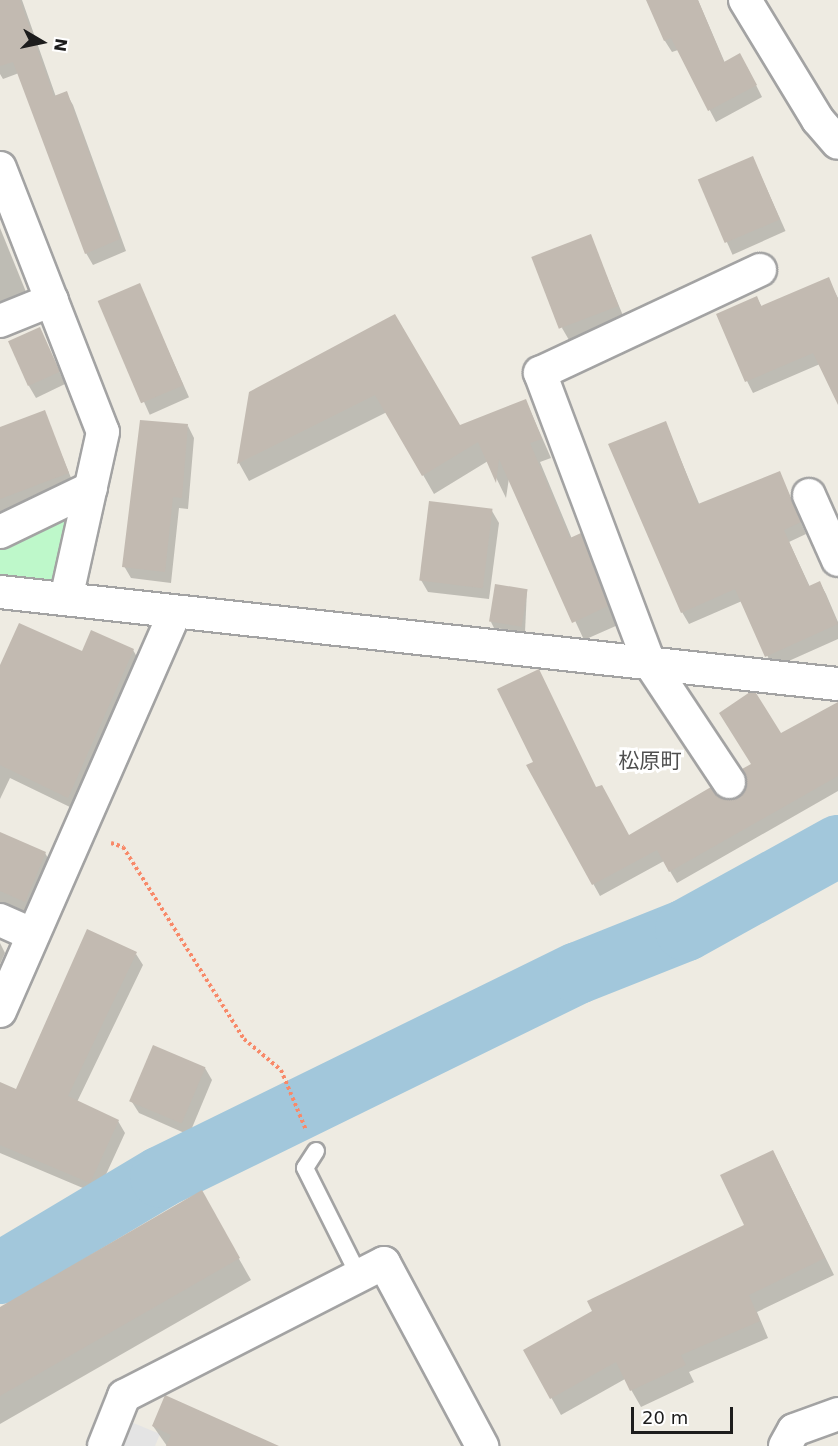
<!DOCTYPE html>
<meta charset="utf-8">
<style>
body{margin:0}
#map{position:relative;width:838px;height:1446px;overflow:hidden;background:#eeebe2;font-family:"DejaVu Sans","Noto Sans JP",sans-serif}
div>[style]{position:absolute}
.park>*{inset:0;background:#bef8ca}
.parking>*{inset:0;background:#e4e4e4}
.shadow>*{inset:0;background:#0003;transform-origin:0 0}
.river>*{height:62px;margin:-31px;padding:0 31px;transform-origin:31px;border-radius:31px;background:#a2c7db}
.building>*{inset:0;background:#c2bab1;transform-origin:0 0}
.path>*{height:4px;margin-top:-2px;transform-origin:0;background:repeating-linear-gradient(90deg,#f88969 0 3px,transparent 0 6px)}
.roads{filter:drop-shadow(2px 0 #a3a3a3) drop-shadow(-2px 0 #a3a3a3) drop-shadow(0 2px #a3a3a3) drop-shadow(0 -2px #a3a3a3)}
.lane>*{height:16px;margin:-8px;padding:0 8px;transform-origin:8px;border-radius:8px;background:#fff}
.street>*{height:32px;margin:-16px;padding:0 16px;transform-origin:16px;border-radius:16px;background:#fff}
span{translate:-50% -50%;white-space:nowrap;text-align:center;line-height:1.15;-webkit-text-stroke:6px #fff;paint-order:stroke}
.quarter-label{font-size:21px;color:#4f4f4f}
.north{position:absolute;left:12px;top:12px;width:60px;height:60px;-webkit-text-stroke:4px #fff;paint-order:stroke;rotate:99deg;font-size:16px;font-weight:700;line-height:24px;text-align:center;color:#1c1c1c}
.north::after{content:'';display:block;margin:auto;width:21px;height:27px;background:#1c1c1c;clip-path:polygon(50% 0,100% 100%,50% 72%,0 100%)}
.scale{position:absolute;left:631px;top:1407px;width:102px;height:27px;box-sizing:border-box;border:3px solid #1c1c1c;border-top:0;padding-left:8px;font-size:18px;line-height:21px;white-space:nowrap;color:#1c1c1c;-webkit-text-stroke:4px #fff;paint-order:stroke}
</style>
<div id="map">
<div class="park">
<div style="clip-path:polygon(91px 488px,66px 599px,0 592px,0 532px)"></div>
</div>
<div class="parking">
<div style="clip-path:polygon(131px 1422px,160px 1434px,155px 1446px,121px 1446px)"></div>
</div>
<div class="shadow">
<div style="clip-path:polygon(0 0,22px 0,56px 97px,66px 93px,73px 105px,126px 251px,93px 265px,86px 253px,19px 73px,3px 79px,0 74px)"></div>
<div style="clip-path:polygon(648px 0,698px 0,725px 63px,747px 67px,762px 97px,716px 122px,678px 50px,672px 52px,665px 41px)"></div>
<div style="left:753px;top:158px;width:80px;height:58px;rotate:66deg"></div>
<div style="clip-path:polygon(0 228px,26px 292px,0 303px)"></div>
<div style="clip-path:polygon(590px 236px,624px 318px,569px 340px,562px 328px)"></div>
<div style="clip-path:polygon(828px 279px,838px 298px,838px 401px,820px 364px,753px 393px,747px 381px,757px 298px,762px 307px)"></div>
<div style="left:139px;top:285px;width:123px;height:43px;rotate:66deg"></div>
<div style="clip-path:polygon(394px 316px,460px 427px,526px 401px,551px 458px,540px 462px,572px 539px,580px 535px,591px 553px,618px 625px,584px 640px,509px 478px,506px 498px,488px 461px,434px 494px,387px 412px,249px 481px,239px 463px,251px 393px)"></div>
<div style="clip-path:polygon(40px 329px,65px 384px,36px 398px,29px 386px)"></div>
<div style="clip-path:polygon(44px 412px,74px 485px,5px 511px,8px 518px,0 521px,0 429px)"></div>
<div style="clip-path:polygon(665px 422px,700px 506px,779px 473px,806px 534px,789px 542px,810px 587px,820px 583px,826px 594px,838px 622px,838px 639px,773px 668px,742px 601px,689px 624px,682px 612px)"></div>
<div style="clip-path:polygon(188px 426px,194px 438px,188px 509px,179px 508px,171px 583px,131px 578px,124px 566px)"></div>
<div style="clip-path:polygon(492px 511px,499px 523px,489px 599px,428px 592px,421px 580px)"></div>
<div style="clip-path:polygon(527px 590px,525px 632px,494px 628px,491px 622px)"></div>
<div style="clip-path:polygon(133px 650px,140px 662px,74px 809px,10px 778px,0 799px,0 667px)"></div>
<div style="clip-path:polygon(838px 704px,838px 791px,677px 883px,664px 861px,600px 896px,528px 766px,597px 789px,628px 837px,746px 791px,753px 765px)"></div>
<div style="clip-path:polygon(0 833px,45px 853px,52px 865px,31px 913px,25px 910px,21px 918px,0 917px)"></div>
<div style="clip-path:polygon(0 943px,5px 953px,0 964px)"></div>
<div style="clip-path:polygon(136px 954px,143px 965px,77px 1102px,118px 1121px,125px 1133px,97px 1194px,0 1153px,0 1098px,16px 1091px)"></div>
<div style="clip-path:polygon(205px 1068px,212px 1080px,189px 1135px,139px 1113px,132px 1102px)"></div>
<div style="clip-path:polygon(773px 1151px,834px 1275px,757px 1312px,768px 1338px,689px 1372px,694px 1382px,641px 1407px,625px 1379px,561px 1415px,525px 1351px,746px 1226px)"></div>
<div style="clip-path:polygon(201px 1192px,251px 1280px,0 1424px,0 1308px)"></div>
<div style="clip-path:polygon(153px 1426px,274px 1446px,167px 1446px)"></div>
</div>
<div class="river">
<div style="left:0;top:1273px;width:187px;rotate:-30.8deg"></div>
<div style="left:161px;top:1177px;width:464px;rotate:-26.1deg"></div>
<div style="left:578px;top:973px;width:116px;rotate:-21.7deg"></div>
<div style="left:686px;top:930px;width:174px;rotate:-28.9deg"></div>
</div>
<div class="building">
<div style="clip-path:polygon(0 0,20px 0,54px 96px,67px 91px,120px 239px,85px 254px,13px 62px,0 66px)"></div>
<div style="clip-path:polygon(646px 0,698px 0,724px 62px,740px 53px,757px 85px,708px 111px,671px 38px,664px 41px)"></div>
<div style="left:753px;top:156px;width:69px;height:60px;rotate:67deg"></div>
<div style="left:591px;top:234px;width:77px;height:64px;rotate:69deg"></div>
<div style="clip-path:polygon(829px 277px,838px 299px,838px 405px,813px 353px,745px 382px,716px 314px,757px 296px,761px 306px)"></div>
<div style="left:140px;top:283px;width:111px;height:46px;rotate:67deg"></div>
<div style="clip-path:polygon(395px 314px,460px 425px,526px 399px,542px 439px,530px 443px,570px 538px,581px 533px,608px 606px,572px 623px,499px 459px,496px 483px,478px 442px,422px 476px,375px 395px,237px 464px,249px 392px)"></div>
<div style="left:40px;top:327px;width:49px;height:35px;rotate:66deg"></div>
<div style="clip-path:polygon(45px 410px,69px 473px,0 499px,0 427px)"></div>
<div style="clip-path:polygon(140px 420px,188px 424px,182px 498px,173px 497px,165px 572px,122px 567px)"></div>
<div style="clip-path:polygon(666px 421px,698px 504px,780px 471px,801px 522px,784px 530px,809px 586px,820px 581px,838px 624px,765px 657px,735px 589px,681px 613px,608px 444px)"></div>
<div style="left:429px;top:501px;width:64px;height:80px;rotate:7deg"></div>
<div style="left:495px;top:584px;width:33px;height:38px;rotate:9deg"></div>
<div style="clip-path:polygon(19px 623px,82px 651px,91px 630px,134px 649px,68px 798px,0 765px,0 665px)"></div>
<div style="clip-path:polygon(539px 669px,596px 787px,602px 785px,629px 835px,711px 787px,730px 800px,745px 790px,742px 769px,751px 764px,719px 713px,750px 692px,756px 693px,781px 733px,838px 702px,838px 776px,669px 872px,657px 850px,592px 885px,526px 765px,533px 762px,497px 689px)"></div>
<div style="clip-path:polygon(0 832px,46px 852px,25px 902px,0 891px)"></div>
<div style="clip-path:polygon(87px 929px,137px 952px,68px 1096px,119px 1120px,90px 1183px,0 1145px,0 1082px,16px 1089px)"></div>
<div style="left:153px;top:1045px;width:57px;height:61px;rotate:23deg"></div>
<div style="clip-path:polygon(773px 1150px,825px 1258px,749px 1295px,760px 1321px,681px 1355px,686px 1365px,630px 1391px,616px 1362px,550px 1399px,523px 1350px,592px 1311px,587px 1301px,744px 1225px,720px 1175px)"></div>
<div style="clip-path:polygon(202px 1190px,240px 1258px,0 1396px,0 1307px)"></div>
<div style="clip-path:polygon(165px 1395px,279px 1446px,166px 1446px,171px 1435px,152px 1426px)"></div>
</div>
<div class="path">
<div style="left:111px;top:843px;width:13px;rotate:18deg"></div>
<div style="left:123px;top:847px;width:227px;rotate:57.8deg"></div>
<div style="left:244px;top:1039px;width:48px;rotate:40deg"></div>
<div style="left:281px;top:1070px;width:65px;rotate:67.4deg"></div>
</div>
<div class="roads">
<div class="lane">
<div style="left:316px;top:1151px;width:20px;rotate:123deg"></div>
<div style="left:305px;top:1168px;width:121px;rotate:63.4deg"></div>
</div>
<div class="street">
<div style="left:745px;top:0;width:140px;rotate:58.7deg"></div>
<div style="left:818px;top:120px;width:30px;rotate:49deg"></div>
<div style="left:0;top:168px;width:283px;rotate:68.7deg"></div>
<div style="left:103px;top:432px;width:171px;rotate:102.5deg"></div>
<div style="left:0;top:321px;width:56px;rotate:-22deg"></div>
<div style="left:809px;top:495px;width:71px;rotate:66deg"></div>
<div style="left:0;top:532px;width:101px;rotate:-25.8deg"></div>
<div style="left:0;top:592px;width:843px;rotate:6.27deg"></div>
<div style="left:729px;top:782px;width:146px;rotate:-123.6deg"></div>
<div style="left:648px;top:660px;width:307px;rotate:-110.6deg"></div>
<div style="left:540px;top:373px;width:243px;rotate:-25.1deg"></div>
<div style="left:0;top:920px;width:36px;rotate:24deg"></div>
<div style="left:0;top:1011px;width:435px;rotate:-66.3deg"></div>
<div style="left:104px;top:1446px;width:54px;rotate:-68.2deg"></div>
<div style="left:124px;top:1396px;width:292px;rotate:-27.1deg"></div>
<div style="left:384px;top:1263px;width:208px;rotate:61.8deg"></div>
<div style="left:785px;top:1446px;width:18px;rotate:-61deg"></div>
<div style="left:794px;top:1430px;width:47px;rotate:-20deg"></div>
</div>
</div>
<div class="quarter-label">
<span style="left:650px;top:761px">松原町</span>
</div>
<div class="north">N</div>
<div class="scale">20 m</div>
</div>
